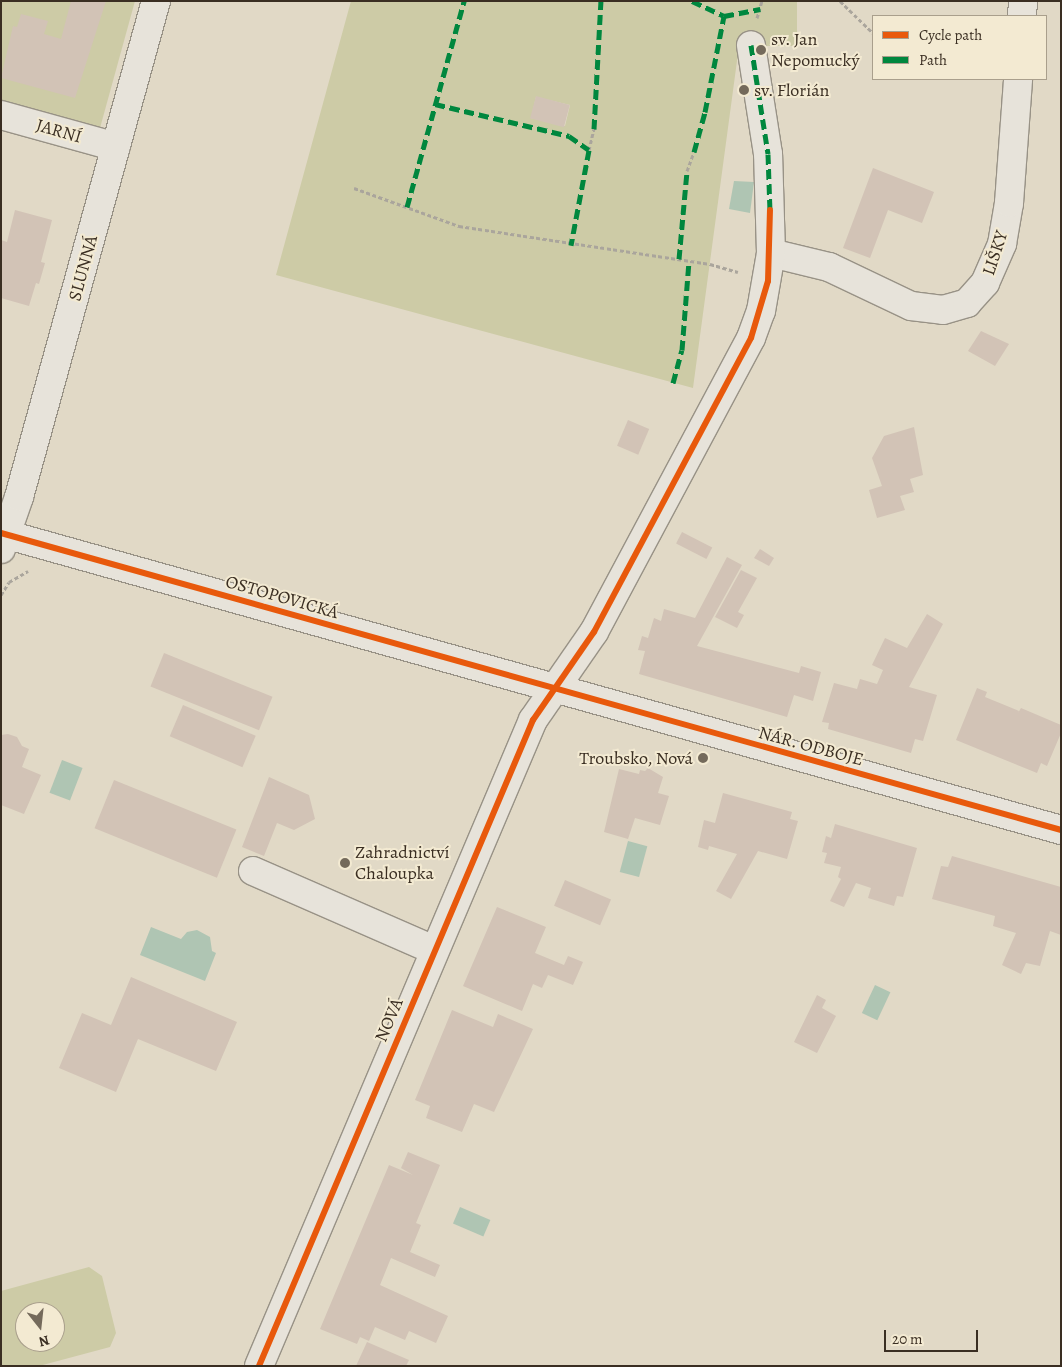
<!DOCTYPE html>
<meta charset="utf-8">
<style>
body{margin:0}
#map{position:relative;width:1062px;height:1367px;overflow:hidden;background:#e1d9c6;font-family:Alegreya,serif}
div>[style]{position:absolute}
.green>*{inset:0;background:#cdcba6}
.water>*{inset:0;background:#afc5b3;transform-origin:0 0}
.building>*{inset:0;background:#d2c3b6;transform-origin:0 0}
.path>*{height:3px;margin-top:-1.5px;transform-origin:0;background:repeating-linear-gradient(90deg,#aaa59c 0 4px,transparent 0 6.5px)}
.roads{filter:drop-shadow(1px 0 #989286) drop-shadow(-1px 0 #989286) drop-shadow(0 1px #989286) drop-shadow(0 -1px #989286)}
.minor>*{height:28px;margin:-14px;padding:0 14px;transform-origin:14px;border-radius:14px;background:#e7e3da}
.quiet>*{height:5px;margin-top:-2.5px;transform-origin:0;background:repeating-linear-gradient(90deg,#00873e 0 10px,transparent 0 15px)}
.cycleway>*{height:6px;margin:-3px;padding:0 3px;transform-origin:3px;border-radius:3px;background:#e8590c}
.dots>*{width:14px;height:14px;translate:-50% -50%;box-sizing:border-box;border:2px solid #f3ead2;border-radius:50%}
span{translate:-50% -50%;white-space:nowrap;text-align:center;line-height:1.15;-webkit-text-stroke:4px #f3ead2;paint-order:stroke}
.poi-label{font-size:18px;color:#3a2e22}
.left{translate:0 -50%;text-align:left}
.right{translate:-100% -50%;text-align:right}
.street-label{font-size:18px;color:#3a2e22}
.frame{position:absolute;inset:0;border:2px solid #3a2e22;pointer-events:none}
.legend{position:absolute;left:872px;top:15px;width:175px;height:65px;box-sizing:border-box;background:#f3ead2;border:1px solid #a99f8c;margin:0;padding:6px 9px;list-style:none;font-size:15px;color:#3a2e22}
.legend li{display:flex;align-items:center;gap:10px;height:25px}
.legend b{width:25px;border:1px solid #a99f8c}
.north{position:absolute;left:15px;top:1302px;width:50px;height:50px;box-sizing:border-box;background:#f3ead2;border:1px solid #a99f8c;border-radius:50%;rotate:164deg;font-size:14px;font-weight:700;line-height:20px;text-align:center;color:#3a2e22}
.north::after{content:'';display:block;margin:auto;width:18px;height:22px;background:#746a5b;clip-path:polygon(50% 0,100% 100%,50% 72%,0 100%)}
.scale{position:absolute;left:884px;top:1330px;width:94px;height:22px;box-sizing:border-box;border:2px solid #3a2e22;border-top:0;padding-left:6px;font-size:15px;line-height:18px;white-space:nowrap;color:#3a2e22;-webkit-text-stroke:4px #f3ead2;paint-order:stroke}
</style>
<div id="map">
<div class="green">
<div style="clip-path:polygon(1px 1px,135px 1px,100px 128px,1px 101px)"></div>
<div style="clip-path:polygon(evenodd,351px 1px,797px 1px,797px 46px,739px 46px,693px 388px,276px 275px,351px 1px,536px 97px,570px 105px,565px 126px,531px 118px,536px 97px)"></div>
<div style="clip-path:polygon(evenodd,89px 1267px,102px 1276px,116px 1333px,110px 1347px,39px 1366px,1px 1366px,1px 1291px,89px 1267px,25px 1312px,55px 1312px,55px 1342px,25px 1342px,25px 1312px)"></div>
</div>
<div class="water">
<div style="clip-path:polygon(734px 181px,754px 182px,750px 213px,729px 209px)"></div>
<div style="left:62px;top:760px;width:22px;height:35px;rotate:21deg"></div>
<div style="left:628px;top:841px;width:20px;height:32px;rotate:15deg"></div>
<div style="clip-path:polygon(151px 927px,181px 939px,187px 932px,197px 930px,210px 937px,212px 951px,216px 953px,205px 981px,140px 955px)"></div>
<div style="left:875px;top:985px;width:17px;height:31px;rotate:25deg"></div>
<div style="left:460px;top:1207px;width:33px;height:18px;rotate:23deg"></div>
</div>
<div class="building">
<div style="clip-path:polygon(71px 1px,106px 1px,75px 98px,1px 78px,13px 26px,17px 27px,21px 14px,48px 21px,44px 34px,61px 39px)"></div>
<div style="left:536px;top:96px;width:35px;height:23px;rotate:15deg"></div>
<div style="clip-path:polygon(873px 168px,934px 192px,922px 223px,888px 210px,870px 258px,843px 248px)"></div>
<div style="clip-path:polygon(15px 210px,52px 220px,41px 262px,45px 263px,39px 284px,36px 283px,29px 306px,1px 298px,1px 240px,7px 242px)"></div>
<div style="clip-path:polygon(981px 331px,1009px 344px,995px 366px,968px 351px)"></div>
<div style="left:628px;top:420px;width:23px;height:28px;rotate:23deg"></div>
<div style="clip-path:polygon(914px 427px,923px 475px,910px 479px,914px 492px,900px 496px,905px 510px,877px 518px,869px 490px,882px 486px,872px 458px,884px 436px)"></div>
<div style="left:682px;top:532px;width:34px;height:13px;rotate:27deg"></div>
<div style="clip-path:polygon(760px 549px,774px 558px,769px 566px,754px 558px)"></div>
<div style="clip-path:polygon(727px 557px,742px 565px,697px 646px,799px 673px,801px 666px,821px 672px,813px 701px,794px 695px,787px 717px,639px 674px,645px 651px,638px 650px,642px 636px,648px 638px,654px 618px,661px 621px,664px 609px,695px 618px)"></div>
<div style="clip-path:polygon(741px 570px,757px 578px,738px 612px,744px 615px,737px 628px,715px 617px)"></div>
<div style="clip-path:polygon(927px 614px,943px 624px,909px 687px,937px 695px,923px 741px,915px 739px,911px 753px,828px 729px,829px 723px,822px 722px,834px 683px,857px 689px,860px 679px,877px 684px,883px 670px,872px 665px,885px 638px,907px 648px)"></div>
<div style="left:164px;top:653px;width:117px;height:36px;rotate:22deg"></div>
<div style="clip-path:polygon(977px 688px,987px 692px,985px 697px,1019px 711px,1018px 713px,1021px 708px,1061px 725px,1061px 733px,1047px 766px,1041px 763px,1037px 773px,956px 740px)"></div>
<div style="left:183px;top:705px;width:79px;height:34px;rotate:23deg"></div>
<div style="clip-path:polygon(8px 734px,17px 737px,22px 746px,29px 749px,22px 767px,41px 775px,24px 814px,1px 805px,1px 735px)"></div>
<div style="clip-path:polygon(648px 768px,663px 777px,658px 793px,669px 796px,660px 825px,635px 818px,628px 839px,604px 832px,619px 769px,639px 774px,640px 770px,645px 771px)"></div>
<div style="clip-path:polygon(269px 777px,309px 795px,315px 819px,294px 830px,277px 823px,264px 856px,242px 847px)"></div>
<div style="left:114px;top:780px;width:132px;height:52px;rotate:22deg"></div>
<div style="clip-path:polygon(723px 793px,792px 812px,790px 819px,798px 821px,787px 859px,758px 851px,731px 899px,716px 891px,737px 854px,709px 846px,708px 850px,698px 847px,704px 820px,715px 823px)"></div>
<div style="clip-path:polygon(835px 824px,917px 848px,903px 897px,897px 896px,894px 906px,868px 898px,871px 888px,856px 883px,844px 907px,830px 901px,841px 879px,838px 877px,841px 867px,824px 863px,827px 853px,822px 852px,826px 836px,831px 838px)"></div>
<div style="clip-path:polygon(952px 856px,1061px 887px,1061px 935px,1050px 931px,1040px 966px,1026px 963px,1021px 974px,1002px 965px,1016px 933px,993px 926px,995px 916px,932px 899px,941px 866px,948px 867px)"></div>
<div style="left:565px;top:880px;width:50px;height:28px;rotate:23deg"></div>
<div style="clip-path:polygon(497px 907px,546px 927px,535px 953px,564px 965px,568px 956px,583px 962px,573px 985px,548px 975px,542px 988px,533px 984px,522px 1011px,463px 986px)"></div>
<div style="clip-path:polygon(131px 977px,237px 1022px,216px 1071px,138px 1039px,116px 1092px,59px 1068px,82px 1013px,111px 1025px)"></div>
<div style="clip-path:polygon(817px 995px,826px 1000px,822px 1008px,836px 1016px,817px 1053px,794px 1042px)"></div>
<div style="clip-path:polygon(452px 1010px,493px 1027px,498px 1014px,533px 1029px,494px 1112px,474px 1104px,462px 1132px,426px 1118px,430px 1106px,415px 1100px)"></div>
<div style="clip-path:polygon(408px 1152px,440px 1165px,416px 1223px,421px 1225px,410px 1252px,440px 1265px,435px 1277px,391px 1258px,380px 1285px,448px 1316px,436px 1343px,409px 1331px,405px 1340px,375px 1327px,369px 1341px,360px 1337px,357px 1344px,320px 1329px,389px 1165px,413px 1175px,401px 1168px)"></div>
<div style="clip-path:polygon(367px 1342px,409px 1360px,406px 1366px,356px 1366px)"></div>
</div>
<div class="path">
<div style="left:840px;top:1px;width:46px;rotate:44.1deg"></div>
<div style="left:757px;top:18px;width:18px;rotate:-74deg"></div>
<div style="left:589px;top:150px;width:22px;rotate:-77deg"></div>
<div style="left:687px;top:171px;width:20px;rotate:-70deg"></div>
<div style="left:354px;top:188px;width:112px;rotate:19.9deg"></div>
<div style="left:459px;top:226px;width:254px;rotate:8.6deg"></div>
<div style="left:710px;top:264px;width:29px;rotate:16deg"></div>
<div style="left:1px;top:595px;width:15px;rotate:-58deg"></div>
<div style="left:9px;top:582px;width:22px;rotate:-30deg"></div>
</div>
<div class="roads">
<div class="minor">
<div style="left:1022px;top:16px;width:15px;rotate:-86deg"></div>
<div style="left:1px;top:115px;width:119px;rotate:15.5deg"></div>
<div style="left:771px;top:253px;width:60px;rotate:13.6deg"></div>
<div style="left:829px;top:267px;width:91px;rotate:25.4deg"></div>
<div style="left:911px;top:306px;width:32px;rotate:7deg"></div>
<div style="left:943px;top:310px;width:25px;rotate:-16deg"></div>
<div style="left:967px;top:303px;width:27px;rotate:-48deg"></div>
<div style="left:985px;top:283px;width:43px;rotate:-66.4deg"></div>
<div style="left:1002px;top:244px;width:42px;rotate:-80.3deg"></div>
<div style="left:1009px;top:203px;width:124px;rotate:-85.8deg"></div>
<div style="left:1px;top:533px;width:1101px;rotate:15.65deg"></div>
<div style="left:1px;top:549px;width:55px;rotate:-70.9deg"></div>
<div style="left:19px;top:497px;width:515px;rotate:-74.56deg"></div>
<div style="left:253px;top:871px;width:197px;rotate:23.6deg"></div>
<div style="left:259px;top:1366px;width:702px;rotate:-67.02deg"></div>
<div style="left:533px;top:720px;width:107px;rotate:-55.3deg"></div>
<div style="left:594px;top:632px;width:333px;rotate:-61.9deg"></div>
<div style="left:751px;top:338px;width:29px;rotate:-70deg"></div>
<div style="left:761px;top:311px;width:59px;rotate:-80.2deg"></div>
<div style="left:771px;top:253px;width:99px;rotate:-91.7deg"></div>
<div style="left:768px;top:154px;width:110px;rotate:-98.9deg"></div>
</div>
</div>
<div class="quiet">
<div style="left:692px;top:1px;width:35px;rotate:25deg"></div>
<div style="left:751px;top:45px;width:110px;rotate:81.1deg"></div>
<div style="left:768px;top:154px;width:56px;rotate:88deg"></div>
<div style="left:435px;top:104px;width:138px;rotate:13.4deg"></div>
<div style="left:569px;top:136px;width:24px;rotate:35deg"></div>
<div style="left:589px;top:150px;width:97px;rotate:100.7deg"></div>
<div style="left:594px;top:129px;width:128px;rotate:-86.9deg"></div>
<div style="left:694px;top:152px;width:41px;rotate:-74.6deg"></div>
<div style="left:705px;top:112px;width:98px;rotate:-78.8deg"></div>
<div style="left:724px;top:16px;width:37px;rotate:-11deg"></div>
<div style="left:407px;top:207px;width:214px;rotate:-74.5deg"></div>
<div style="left:679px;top:259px;width:88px;rotate:-84.8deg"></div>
<div style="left:673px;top:383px;width:34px;rotate:-75deg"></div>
<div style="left:682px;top:350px;width:89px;rotate:-85.5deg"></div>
</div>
<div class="cycleway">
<div style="left:1px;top:533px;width:1101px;rotate:15.65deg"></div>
<div style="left:259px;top:1366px;width:702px;rotate:-67.02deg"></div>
<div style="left:533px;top:720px;width:107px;rotate:-55.3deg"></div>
<div style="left:594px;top:632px;width:333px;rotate:-61.9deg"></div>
<div style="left:751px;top:338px;width:59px;rotate:-73.4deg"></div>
<div style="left:768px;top:281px;width:71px;rotate:-88.4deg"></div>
</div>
<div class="dots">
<div style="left:761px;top:50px;background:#746a5b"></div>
<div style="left:744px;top:90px;background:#746a5b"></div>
<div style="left:703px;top:758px;background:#746a5b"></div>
<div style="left:345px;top:863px;background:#746a5b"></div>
</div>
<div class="poi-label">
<span class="left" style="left:771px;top:50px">sv. Jan<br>Nepomucký</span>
<span class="left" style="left:754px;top:90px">sv. Florián</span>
<span class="right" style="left:693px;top:758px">Troubsko, Nová</span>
<span class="left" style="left:355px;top:863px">Zahradnictví<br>Chaloupka</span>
</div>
<div class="street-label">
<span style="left:59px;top:131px;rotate:16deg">JARNÍ</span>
<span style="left:995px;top:253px;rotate:-72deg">LIŠKY</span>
<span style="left:83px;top:268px;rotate:-75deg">SLUNNÁ</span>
<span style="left:282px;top:597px;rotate:16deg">OSTOPOVICKÁ</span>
<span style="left:811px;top:746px;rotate:15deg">NÁR. ODBOJE</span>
<span style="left:389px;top:1020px;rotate:-67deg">NOVÁ</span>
</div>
<div class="frame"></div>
<ul class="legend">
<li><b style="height:6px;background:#e8590c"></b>Cycle path</li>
<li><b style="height:6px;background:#00873e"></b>Path</li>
</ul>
<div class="north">N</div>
<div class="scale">20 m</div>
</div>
